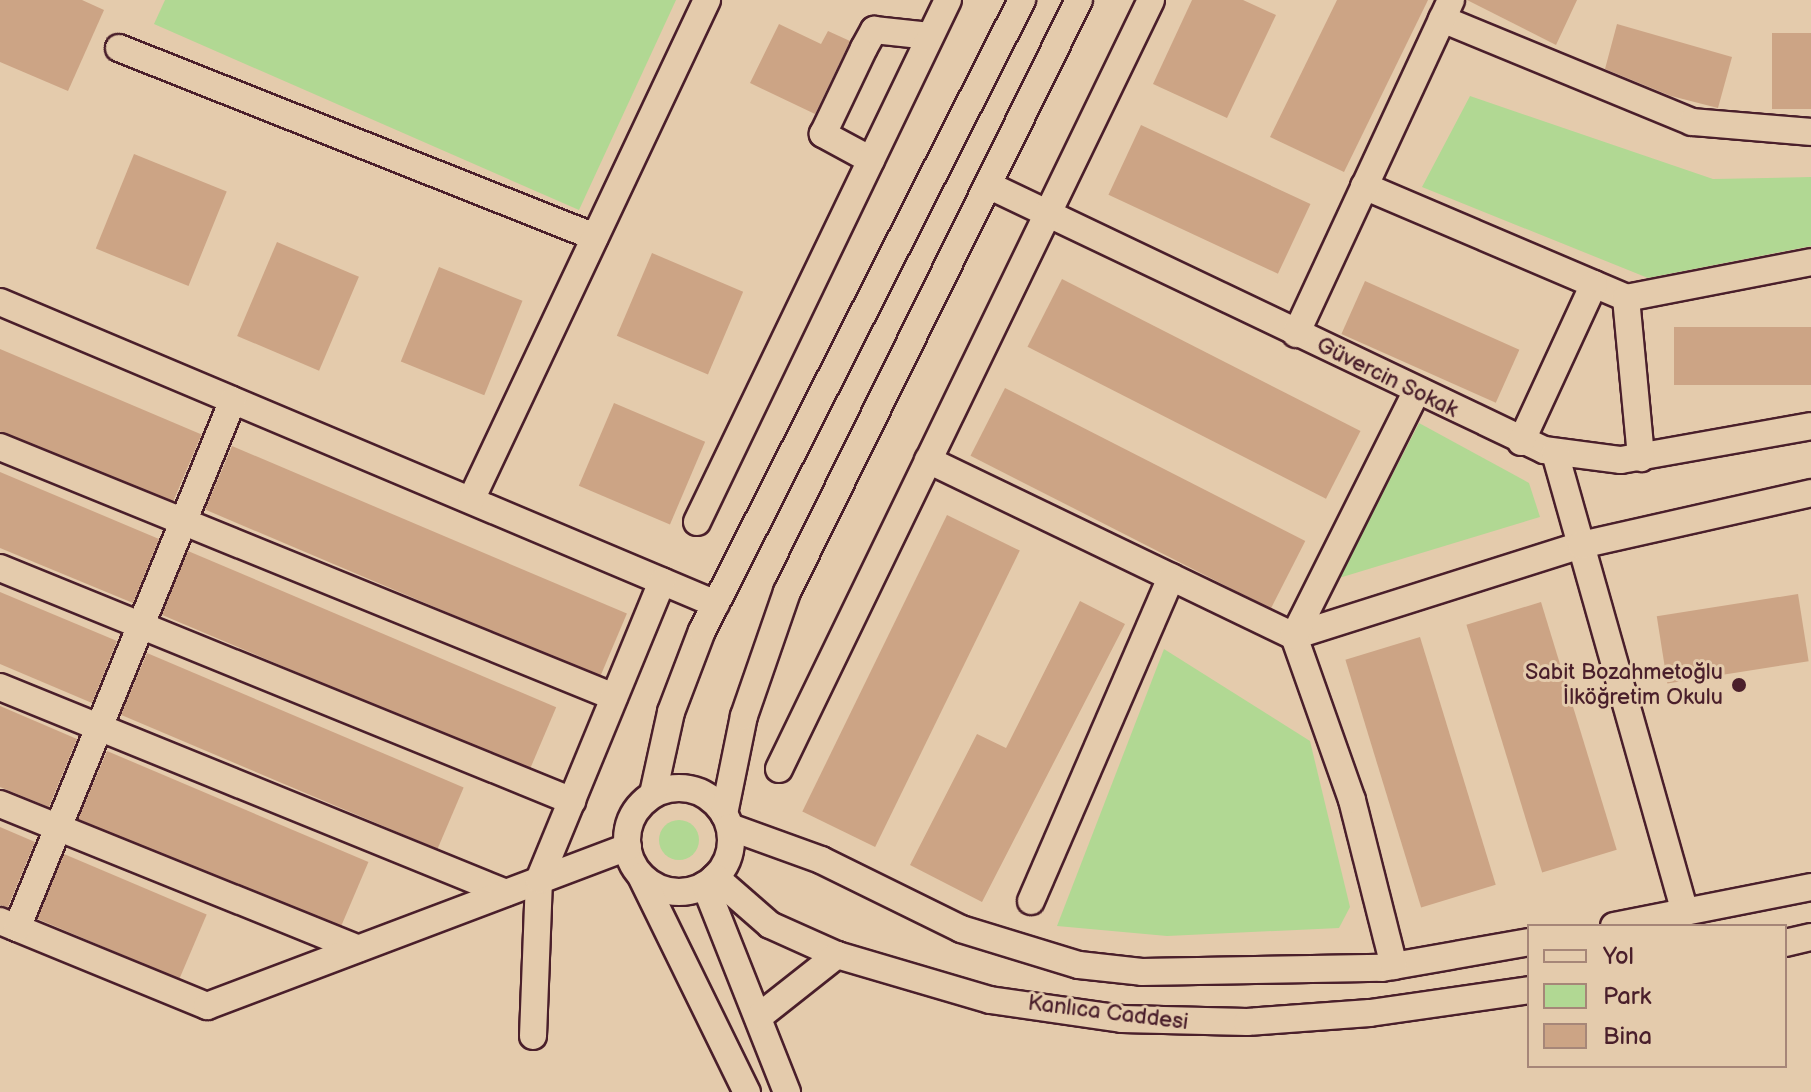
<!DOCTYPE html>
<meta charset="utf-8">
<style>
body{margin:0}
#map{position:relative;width:1811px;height:1092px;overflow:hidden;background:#e4cbac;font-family:"Balsamiq Sans",sans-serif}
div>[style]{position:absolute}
.green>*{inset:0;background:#b1d893}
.round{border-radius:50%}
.building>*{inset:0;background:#cca485;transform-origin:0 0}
.roads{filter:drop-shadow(2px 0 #4a1f2b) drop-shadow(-2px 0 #4a1f2b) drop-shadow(0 2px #4a1f2b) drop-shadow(0 -2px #4a1f2b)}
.minor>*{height:26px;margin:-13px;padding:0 13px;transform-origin:13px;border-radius:13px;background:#e4cbac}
.minor>.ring{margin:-13px;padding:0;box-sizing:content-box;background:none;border:26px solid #e4cbac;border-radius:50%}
.dots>*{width:22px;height:22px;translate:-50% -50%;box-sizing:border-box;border:4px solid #e4cbac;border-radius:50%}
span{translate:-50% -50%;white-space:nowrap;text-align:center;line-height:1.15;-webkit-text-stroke:6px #e4cbac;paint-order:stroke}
.street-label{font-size:22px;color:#4a1f2b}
.poi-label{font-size:22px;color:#4a1f2b}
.right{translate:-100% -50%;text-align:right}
.legend{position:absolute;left:1527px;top:924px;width:260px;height:144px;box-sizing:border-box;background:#e4cbac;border:2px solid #a68678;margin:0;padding:10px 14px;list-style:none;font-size:24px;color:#4a1f2b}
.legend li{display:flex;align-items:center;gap:16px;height:40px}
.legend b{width:40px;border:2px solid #a68678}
</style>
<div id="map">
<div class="green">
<div style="clip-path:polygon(165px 0,676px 0,579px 210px,154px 24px)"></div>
<div style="clip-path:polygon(1470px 96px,1713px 179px,1811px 177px,1811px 246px,1648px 278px,1422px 187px)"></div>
<div style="clip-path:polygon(1419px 423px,1529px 483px,1540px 517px,1339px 578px)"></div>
<div style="clip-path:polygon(1164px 649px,1310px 741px,1350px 907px,1339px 928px,1167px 936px,1057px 926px)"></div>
<div class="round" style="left:659px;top:820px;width:40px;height:40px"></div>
</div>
<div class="building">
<div style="clip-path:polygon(0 0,82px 0,104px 10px,68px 91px,0 62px)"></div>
<div style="clip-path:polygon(1192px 0,1243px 0,1276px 15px,1227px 118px,1153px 84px)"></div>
<div style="clip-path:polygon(1337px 0,1428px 0,1344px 172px,1270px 137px)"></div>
<div style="clip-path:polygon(1467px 0,1577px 0,1556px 45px)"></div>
<div style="clip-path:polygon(779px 24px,821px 44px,828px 31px,850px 41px,815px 114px,750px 83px)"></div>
<div style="clip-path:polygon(1617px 24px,1732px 57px,1718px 108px,1671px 96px,1605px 69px)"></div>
<div style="left:1811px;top:33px;width:76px;height:39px;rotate:90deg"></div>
<div style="left:1141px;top:125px;width:187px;height:77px;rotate:25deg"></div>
<div style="left:134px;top:154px;width:100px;height:102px;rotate:22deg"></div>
<div style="left:277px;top:242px;width:89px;height:102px;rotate:23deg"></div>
<div style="left:652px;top:253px;width:99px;height:90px;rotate:23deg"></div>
<div style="left:439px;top:267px;width:90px;height:102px;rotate:22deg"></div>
<div style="left:1062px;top:279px;width:335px;height:76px;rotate:27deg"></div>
<div style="left:1365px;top:281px;width:169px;height:58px;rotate:24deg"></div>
<div style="left:1811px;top:327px;width:58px;height:137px;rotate:90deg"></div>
<div style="left:0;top:349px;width:219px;height:76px;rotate:23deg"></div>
<div style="left:1005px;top:388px;width:337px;height:76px;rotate:27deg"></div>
<div style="left:614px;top:403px;width:99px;height:90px;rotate:23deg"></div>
<div style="left:232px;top:446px;width:429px;height:69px;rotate:23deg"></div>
<div style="clip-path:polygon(0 472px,159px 539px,133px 603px,0 548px)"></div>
<div style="left:947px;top:515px;width:81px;height:330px;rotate:26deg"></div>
<div style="left:188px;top:551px;width:400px;height:69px;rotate:23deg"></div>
<div style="clip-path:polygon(0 592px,117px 641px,92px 703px,0 664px)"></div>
<div style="left:1798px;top:594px;width:68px;height:143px;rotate:81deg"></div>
<div style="clip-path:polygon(1080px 601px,1125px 624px,982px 902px,910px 865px,977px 734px,1006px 748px)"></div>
<div style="left:1541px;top:602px;width:259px;height:78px;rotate:73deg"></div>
<div style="left:1420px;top:637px;width:259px;height:78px;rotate:73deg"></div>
<div style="left:147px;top:653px;width:344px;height:67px;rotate:23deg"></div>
<div style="clip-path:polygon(0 706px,77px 739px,49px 807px,0 787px)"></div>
<div style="left:107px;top:751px;width:284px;height:74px;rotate:23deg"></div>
<div style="clip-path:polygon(0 827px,35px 842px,8px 907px,0 905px)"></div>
<div style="left:64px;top:854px;width:155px;height:70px;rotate:23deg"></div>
</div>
<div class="roads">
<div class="minor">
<div style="left:1442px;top:19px;width:270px;rotate:22.4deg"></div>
<div style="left:1692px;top:122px;width:119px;rotate:4.8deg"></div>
<div style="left:119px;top:48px;width:512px;rotate:21.66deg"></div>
<div style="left:871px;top:160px;width:55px;rotate:-151.6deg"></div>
<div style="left:823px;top:134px;width:95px;rotate:-64.5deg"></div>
<div style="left:864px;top:48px;width:21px;rotate:-61deg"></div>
<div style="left:874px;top:30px;width:56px;rotate:6.1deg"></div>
<div style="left:988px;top:185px;width:616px;rotate:25.48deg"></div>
<div style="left:1544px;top:450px;width:78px;rotate:7.4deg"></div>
<div style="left:1621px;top:460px;width:193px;rotate:-10.1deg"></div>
<div style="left:1364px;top:186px;width:285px;rotate:23.1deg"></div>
<div style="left:1626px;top:298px;width:188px;rotate:-11deg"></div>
<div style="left:1626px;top:298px;width:161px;rotate:84.6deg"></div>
<div style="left:0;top:302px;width:777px;rotate:22.87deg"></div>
<div style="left:1296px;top:334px;width:368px;rotate:-65.1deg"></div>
<div style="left:1521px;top:442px;width:174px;rotate:-65.2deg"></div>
<div style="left:0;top:447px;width:663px;rotate:22.15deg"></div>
<div style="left:1555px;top:453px;width:477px;rotate:74.2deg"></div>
<div style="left:928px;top:460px;width:406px;rotate:25.7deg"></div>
<div style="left:1294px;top:636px;width:301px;rotate:-17.6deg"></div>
<div style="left:1581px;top:545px;width:236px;rotate:-12.7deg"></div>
<div style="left:471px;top:500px;width:553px;rotate:-64.73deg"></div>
<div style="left:697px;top:522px;width:579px;rotate:-64.32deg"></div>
<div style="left:0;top:568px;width:618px;rotate:22.16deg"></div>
<div style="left:0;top:687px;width:546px;rotate:22.15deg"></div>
<div style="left:779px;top:769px;width:854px;rotate:-64.18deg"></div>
<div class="ring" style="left:627px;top:788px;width:78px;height:78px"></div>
<div style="left:653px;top:794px;width:84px;rotate:-77.6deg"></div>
<div style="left:671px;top:712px;width:87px;rotate:-69.1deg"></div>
<div style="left:702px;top:631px;width:708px;rotate:-63.11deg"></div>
<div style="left:0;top:804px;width:386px;rotate:22deg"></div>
<div style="left:724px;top:814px;width:100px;rotate:-78.5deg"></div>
<div style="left:744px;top:716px;width:131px;rotate:-70.9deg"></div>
<div style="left:787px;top:592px;width:660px;rotate:-63.75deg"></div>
<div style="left:730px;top:827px;width:97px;rotate:19.9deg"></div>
<div style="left:821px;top:860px;width:156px;rotate:26.2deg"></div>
<div style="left:961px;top:929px;width:123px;rotate:17deg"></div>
<div style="left:1079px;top:965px;width:63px;rotate:6.3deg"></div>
<div style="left:1142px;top:972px;width:240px;rotate:-1deg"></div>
<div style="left:1382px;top:968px;width:149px;rotate:-10deg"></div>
<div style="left:641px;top:876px;width:241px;rotate:63.9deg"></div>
<div style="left:715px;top:877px;width:73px;rotate:41.1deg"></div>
<div style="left:770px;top:925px;width:73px;rotate:24.1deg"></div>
<div style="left:837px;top:955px;width:159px;rotate:16.4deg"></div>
<div style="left:990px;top:1000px;width:133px;rotate:8.2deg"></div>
<div style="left:1122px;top:1019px;width:125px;rotate:1.4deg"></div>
<div style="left:1247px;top:1022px;width:123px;rotate:-4.2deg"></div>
<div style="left:1370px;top:1013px;width:161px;rotate:-8.2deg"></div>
<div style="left:705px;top:885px;width:223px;rotate:68.4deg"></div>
<div style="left:1031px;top:901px;width:353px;rotate:-66.6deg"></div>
<div style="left:0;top:921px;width:224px;rotate:22.3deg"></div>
<div style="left:207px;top:1006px;width:450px;rotate:-20.7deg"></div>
<div style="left:1614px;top:926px;width:201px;rotate:-11.2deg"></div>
<div style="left:17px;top:928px;width:570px;rotate:-67.75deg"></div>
<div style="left:1785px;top:943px;width:27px;rotate:-13deg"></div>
<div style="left:1394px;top:966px;width:171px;rotate:-104.2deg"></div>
<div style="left:1352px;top:800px;width:174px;rotate:-109.5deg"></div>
<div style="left:1294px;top:636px;width:273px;rotate:-63.4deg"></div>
<div style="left:761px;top:1015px;width:97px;rotate:-38.3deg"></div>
<div style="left:533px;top:1036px;width:156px;rotate:-87.8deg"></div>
<div style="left:539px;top:880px;width:323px;rotate:-67.6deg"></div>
</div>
</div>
<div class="dots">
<div style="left:1739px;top:685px;background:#4a1f2b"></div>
</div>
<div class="street-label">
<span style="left:1387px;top:378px;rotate:26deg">Güvercin Sokak</span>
<span style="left:1108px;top:1013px;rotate:7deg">Kanlıca Caddesi</span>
</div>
<div class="poi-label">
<span class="right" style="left:1723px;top:685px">Sabit Bozahmetoğlu<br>İlköğretim Okulu</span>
</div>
<ul class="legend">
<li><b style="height:10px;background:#e4cbac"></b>Yol</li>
<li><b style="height:22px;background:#b1d893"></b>Park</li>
<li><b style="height:22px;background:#cca485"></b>Bina</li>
</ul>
</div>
